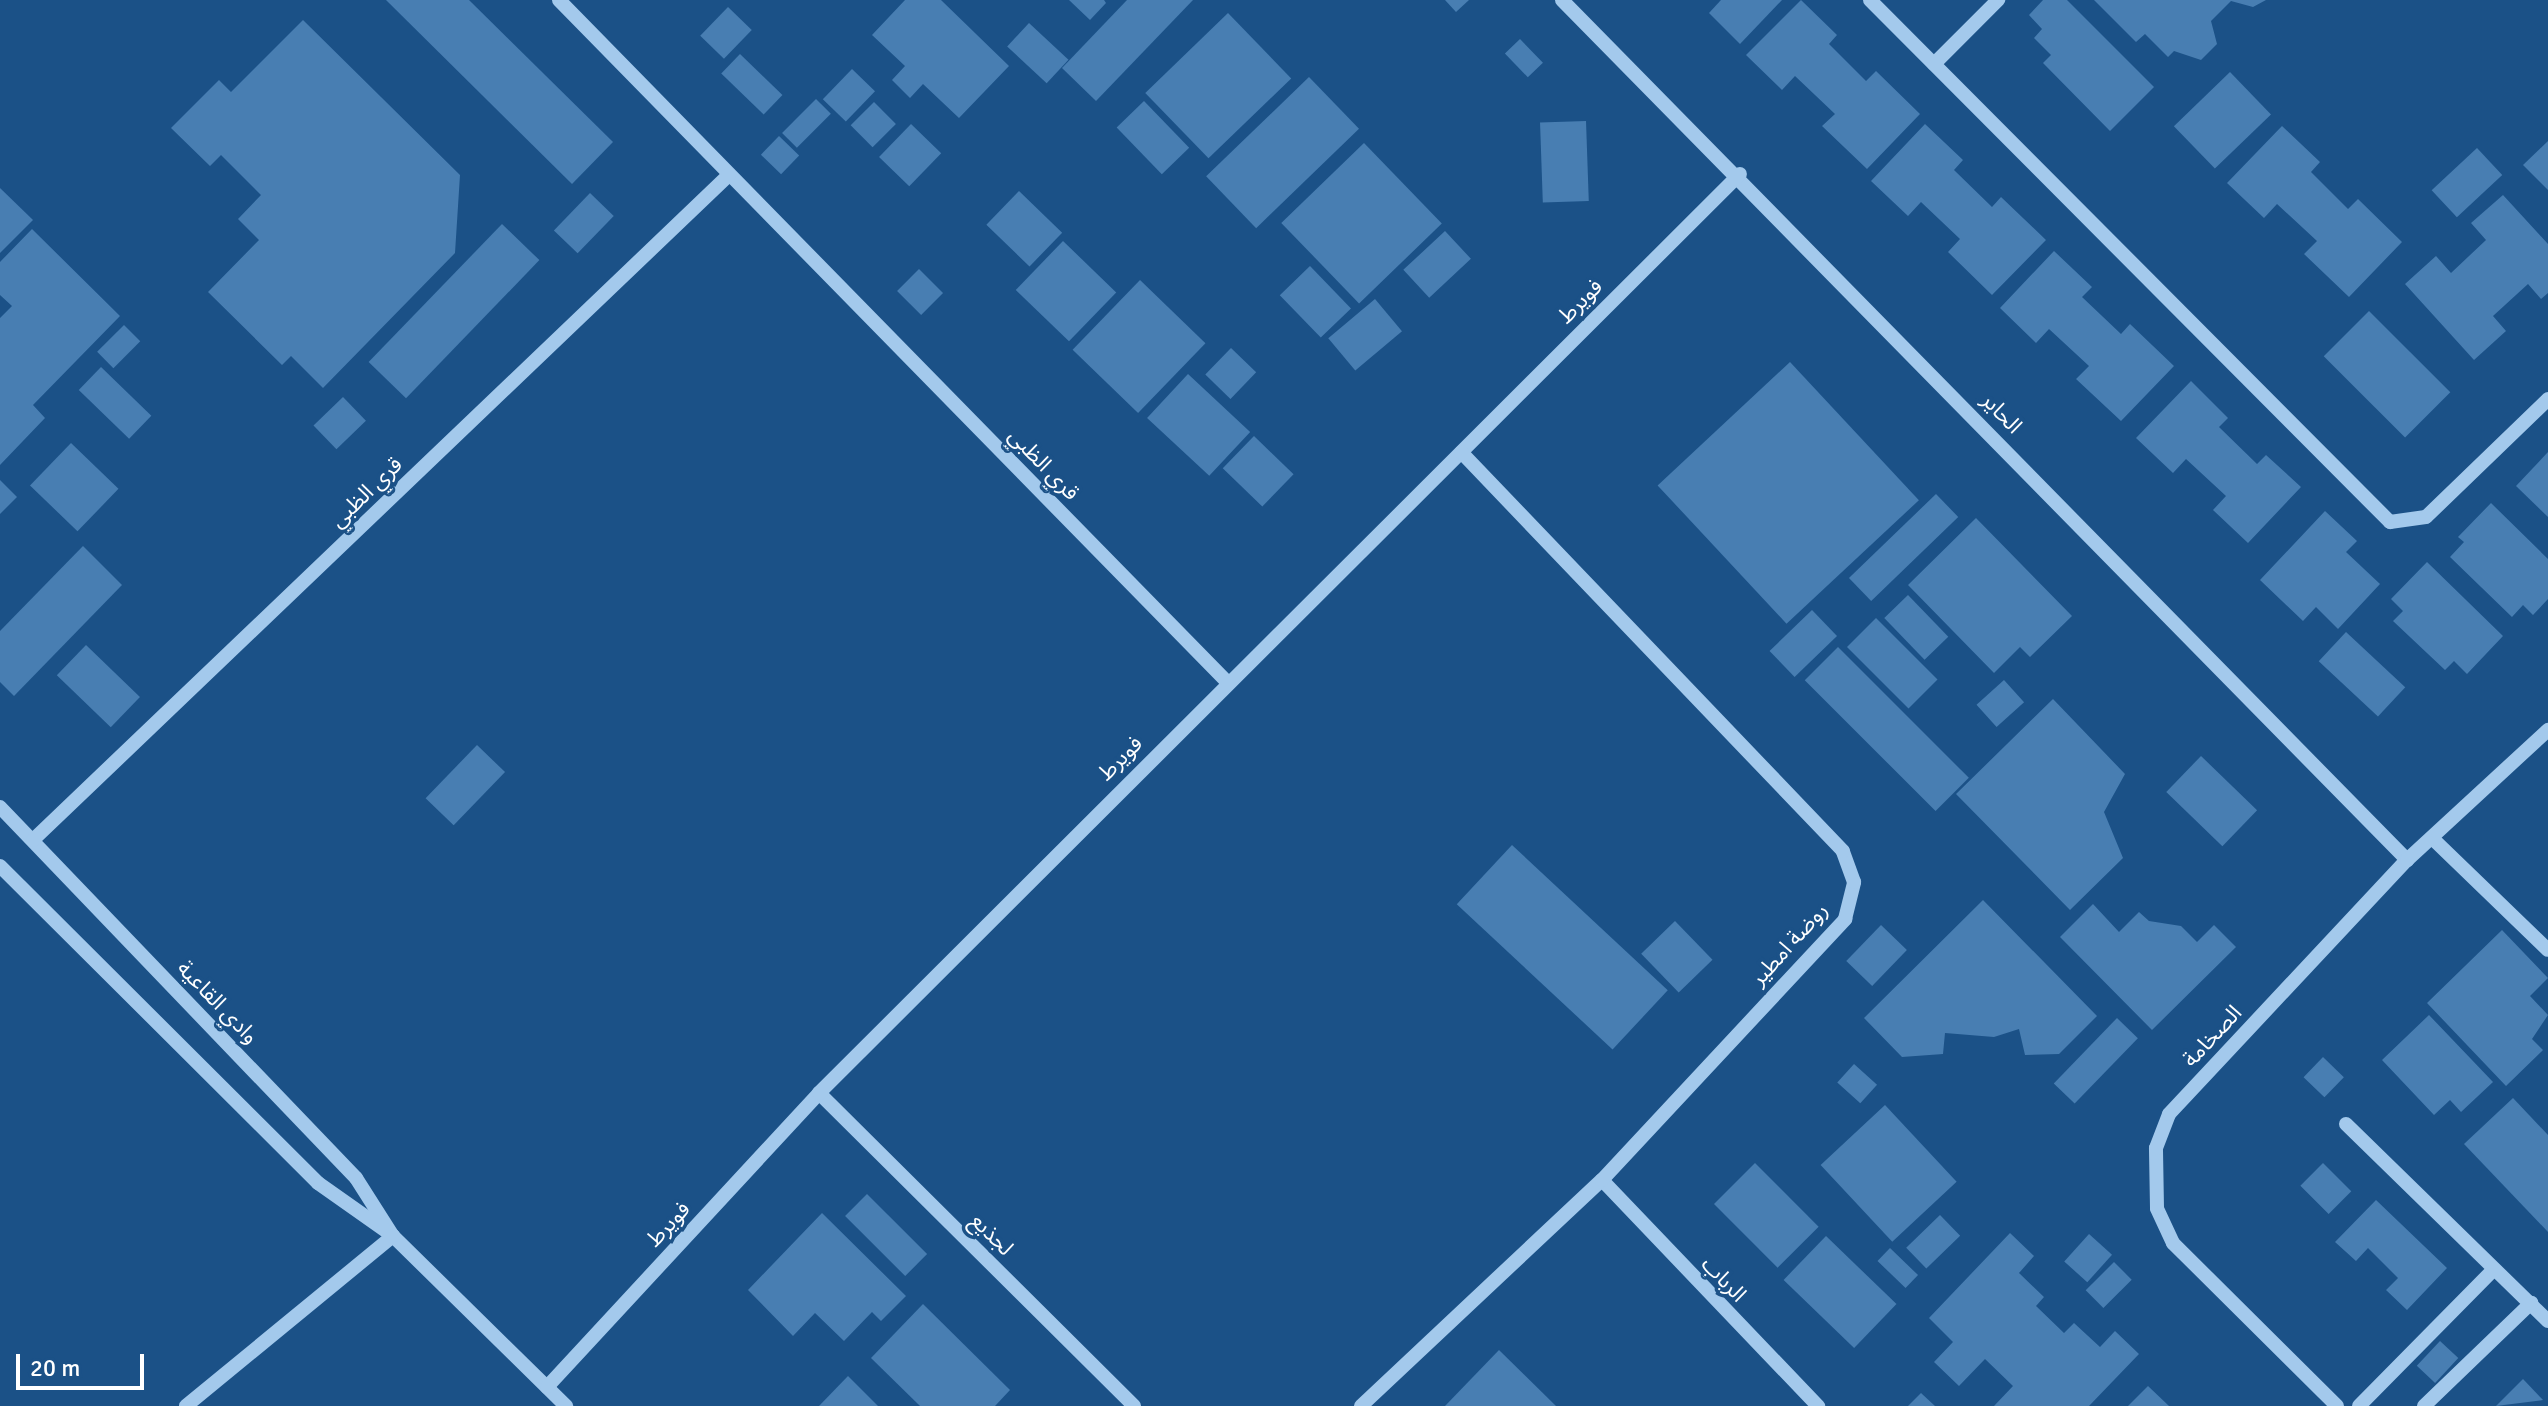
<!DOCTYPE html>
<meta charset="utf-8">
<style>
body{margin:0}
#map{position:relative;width:2548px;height:1406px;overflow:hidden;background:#1b5187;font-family:Signika,"Noto Sans Arabic",sans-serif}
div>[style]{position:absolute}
.building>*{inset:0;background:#487eb2;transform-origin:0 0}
.minor>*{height:14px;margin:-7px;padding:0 7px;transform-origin:7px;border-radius:7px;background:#a3c9ec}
span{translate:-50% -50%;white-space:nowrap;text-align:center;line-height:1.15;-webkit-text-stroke:7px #1b5187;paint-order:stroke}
.street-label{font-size:22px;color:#fff}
.scale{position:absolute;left:16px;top:1354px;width:128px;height:36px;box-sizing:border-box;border:4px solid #fff;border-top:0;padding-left:10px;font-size:24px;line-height:28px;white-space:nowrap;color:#fff;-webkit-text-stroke:6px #1b5187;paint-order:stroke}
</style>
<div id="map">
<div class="building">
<div style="clip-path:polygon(386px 0,469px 0,613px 142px,572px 184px)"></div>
<div style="clip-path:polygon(905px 0,941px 0,1009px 66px,959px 118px,923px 84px,910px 98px,892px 80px,905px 66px,872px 35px)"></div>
<div style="clip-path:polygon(1069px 0,1104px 0,1106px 3px,1090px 20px)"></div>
<div style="clip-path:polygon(1127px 0,1193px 0,1096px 101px,1062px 68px)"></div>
<div style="clip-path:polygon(1445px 0,1469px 0,1456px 12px)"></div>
<div style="clip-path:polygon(1721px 0,1782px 0,1740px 44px,1709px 13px)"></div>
<div style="clip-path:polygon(1801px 0,1837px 35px,1829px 44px,1866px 81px,1876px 71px,1920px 114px,1867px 169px,1822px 126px,1835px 114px,1795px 76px,1782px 90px,1746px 55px)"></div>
<div style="clip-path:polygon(2043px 0,2067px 0,2154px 87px,2110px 131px,2043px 63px,2051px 55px,2034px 38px,2042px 29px,2029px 15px)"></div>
<div style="clip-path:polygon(2094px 0,2266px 0,2253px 7px,2231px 1px,2211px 21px,2217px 44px,2201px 60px,2174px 51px,2168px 57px,2145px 34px,2136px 42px)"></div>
<div style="left:728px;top:7px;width:33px;height:40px;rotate:44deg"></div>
<div style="left:1228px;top:13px;width:91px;height:115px;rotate:46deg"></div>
<div style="clip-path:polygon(303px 20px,460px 175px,455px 253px,323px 388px,291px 356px,282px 365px,208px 292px,259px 240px,238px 219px,261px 195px,221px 155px,210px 166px,171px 128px,219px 80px,231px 92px)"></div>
<div style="left:1029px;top:23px;width:54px;height:32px;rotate:43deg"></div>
<div style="left:1520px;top:39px;width:33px;height:21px;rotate:46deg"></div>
<div style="left:740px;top:54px;width:59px;height:27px;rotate:44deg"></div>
<div style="left:852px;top:69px;width:32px;height:42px;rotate:44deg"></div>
<div style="left:2230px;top:72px;width:59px;height:78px;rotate:46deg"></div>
<div style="left:1309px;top:77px;width:72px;height:143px;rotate:46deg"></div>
<div style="left:816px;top:99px;width:21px;height:48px;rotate:45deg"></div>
<div style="left:1144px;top:101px;width:65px;height:38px;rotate:46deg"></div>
<div style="left:874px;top:102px;width:31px;height:33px;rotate:45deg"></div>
<div style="left:1586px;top:121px;width:80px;height:46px;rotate:88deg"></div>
<div style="left:911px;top:124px;width:42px;height:46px;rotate:44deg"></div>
<div style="clip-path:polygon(1925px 124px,1963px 160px,1954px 170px,1992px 207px,2001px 197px,2046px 240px,1992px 295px,1948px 252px,1960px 239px,1921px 202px,1908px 216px,1871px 181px)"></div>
<div style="clip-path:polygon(2282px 126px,2320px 162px,2311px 172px,2348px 209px,2358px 199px,2402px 242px,2349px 297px,2304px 254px,2317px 241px,2277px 204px,2264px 218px,2227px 183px)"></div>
<div style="left:779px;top:136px;width:28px;height:26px;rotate:44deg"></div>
<div style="clip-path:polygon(2548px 141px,2548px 190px,2523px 165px)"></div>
<div style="left:1364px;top:143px;width:112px;height:115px;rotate:46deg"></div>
<div style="left:2477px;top:148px;width:37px;height:62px;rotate:47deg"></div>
<div style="clip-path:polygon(0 188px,33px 220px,0 253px)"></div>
<div style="left:1019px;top:191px;width:60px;height:47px;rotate:44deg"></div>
<div style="left:590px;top:193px;width:33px;height:52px;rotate:44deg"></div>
<div style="clip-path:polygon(2503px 195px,2548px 244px,2548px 293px,2541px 299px,2528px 284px,2493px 316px,2506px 331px,2474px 360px,2405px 284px,2436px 256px,2451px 273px,2486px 240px,2471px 223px)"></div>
<div style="left:502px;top:224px;width:52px;height:192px;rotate:44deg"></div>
<div style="clip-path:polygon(32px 229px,120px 316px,33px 405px,45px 418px,0 465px,0 318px,12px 306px,0 295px,0 262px)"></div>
<div style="left:1445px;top:231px;width:38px;height:57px;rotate:47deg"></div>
<div style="left:1063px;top:241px;width:74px;height:68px;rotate:44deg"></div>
<div style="clip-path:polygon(2054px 251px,2092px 287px,2082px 297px,2121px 334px,2130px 324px,2174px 366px,2121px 421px,2076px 379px,2089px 366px,2049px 329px,2036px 343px,2000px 308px)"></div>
<div style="left:1310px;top:266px;width:59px;height:42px;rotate:46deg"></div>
<div style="left:919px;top:269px;width:34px;height:31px;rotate:45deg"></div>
<div style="left:1140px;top:280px;width:91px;height:97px;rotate:44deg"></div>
<div style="left:1375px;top:299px;width:42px;height:61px;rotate:50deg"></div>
<div style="left:2369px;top:311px;width:115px;height:64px;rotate:45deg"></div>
<div style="left:124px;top:325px;width:23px;height:38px;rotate:45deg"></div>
<div style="left:1231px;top:348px;width:35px;height:37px;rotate:44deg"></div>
<div style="left:1790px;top:362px;width:189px;height:181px;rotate:47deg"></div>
<div style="left:101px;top:367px;width:70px;height:32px;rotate:44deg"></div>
<div style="left:1188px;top:374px;width:85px;height:60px;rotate:43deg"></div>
<div style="clip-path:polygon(2191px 381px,2228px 418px,2219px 427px,2257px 464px,2266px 455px,2301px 487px,2248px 543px,2213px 510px,2226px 496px,2186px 459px,2173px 473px,2136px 438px)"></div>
<div style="left:343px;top:397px;width:33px;height:41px;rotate:46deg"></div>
<div style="left:1254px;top:436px;width:55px;height:45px;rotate:44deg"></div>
<div style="left:71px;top:443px;width:66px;height:59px;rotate:44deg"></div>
<div style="clip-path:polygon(2548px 452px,2548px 517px,2516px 486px)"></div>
<div style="clip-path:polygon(0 480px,17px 497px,0 514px)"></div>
<div style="left:1936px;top:494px;width:32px;height:121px;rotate:46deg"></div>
<div style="clip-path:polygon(2491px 503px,2548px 559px,2548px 599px,2533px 615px,2523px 605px,2512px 617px,2450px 557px,2464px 542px,2458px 537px)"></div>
<div style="clip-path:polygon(2325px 511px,2357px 541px,2346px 552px,2380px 584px,2338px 629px,2316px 607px,2303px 621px,2260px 580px)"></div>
<div style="clip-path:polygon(1976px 518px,2072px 616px,2030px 657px,2020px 647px,1994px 673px,1908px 585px)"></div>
<div style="clip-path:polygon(83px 546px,122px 585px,14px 696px,0 682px,0 631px)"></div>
<div style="clip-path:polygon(2427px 562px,2503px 636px,2467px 674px,2454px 661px,2445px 670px,2393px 621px,2403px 611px,2391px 599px)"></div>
<div style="left:1908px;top:595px;width:58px;height:33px;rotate:46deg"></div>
<div style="left:1812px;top:610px;width:36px;height:59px;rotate:46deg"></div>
<div style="left:1876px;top:618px;width:87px;height:41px;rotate:45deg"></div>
<div style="left:2346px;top:632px;width:81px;height:40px;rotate:43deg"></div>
<div style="left:86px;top:645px;width:75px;height:42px;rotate:44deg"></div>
<div style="left:1838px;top:647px;width:185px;height:47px;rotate:45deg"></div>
<div style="left:2004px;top:680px;width:30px;height:37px;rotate:48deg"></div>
<div style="clip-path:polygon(2053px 699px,2125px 774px,2104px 812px,2123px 858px,2070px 910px,1956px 794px)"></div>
<div style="left:477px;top:745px;width:39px;height:74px;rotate:44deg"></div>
<div style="left:2201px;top:756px;width:78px;height:50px;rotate:44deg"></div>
<div style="left:1512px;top:845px;width:213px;height:81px;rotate:43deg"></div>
<div style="clip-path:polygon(1983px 900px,2097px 1016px,2059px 1054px,2025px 1055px,2019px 1029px,1994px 1037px,1945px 1033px,1943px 1054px,1902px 1057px,1864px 1018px)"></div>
<div style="clip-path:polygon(2093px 904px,2119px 932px,2139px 912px,2149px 921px,2181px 926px,2197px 942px,2214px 925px,2236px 947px,2152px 1030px,2060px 937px)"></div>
<div style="left:1675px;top:921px;width:54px;height:47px;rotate:46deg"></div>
<div style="left:1881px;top:925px;width:36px;height:50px;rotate:44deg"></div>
<div style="clip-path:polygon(2502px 930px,2548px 978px,2530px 996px,2548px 1015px,2532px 1039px,2543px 1050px,2506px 1086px,2427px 1003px)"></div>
<div style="clip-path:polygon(2429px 1015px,2493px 1082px,2461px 1112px,2450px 1100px,2434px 1115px,2382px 1060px)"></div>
<div style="left:2117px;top:1018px;width:29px;height:91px;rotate:44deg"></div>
<div style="left:2323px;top:1057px;width:29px;height:28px;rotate:44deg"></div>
<div style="left:1854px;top:1064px;width:31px;height:25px;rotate:42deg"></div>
<div style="clip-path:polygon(2513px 1098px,2548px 1135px,2548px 1232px,2464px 1144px)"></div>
<div style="left:1885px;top:1105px;width:105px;height:88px;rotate:47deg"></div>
<div style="left:1755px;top:1163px;width:90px;height:58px;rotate:45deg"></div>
<div style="left:2323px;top:1163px;width:40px;height:32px;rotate:45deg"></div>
<div style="left:867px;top:1194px;width:85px;height:31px;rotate:45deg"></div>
<div style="clip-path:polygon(2376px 1200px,2447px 1268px,2407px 1310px,2386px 1290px,2398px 1278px,2368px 1248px,2356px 1261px,2335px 1242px)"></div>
<div style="clip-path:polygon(822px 1213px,906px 1296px,881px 1321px,872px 1312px,844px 1341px,815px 1313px,793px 1336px,748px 1290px)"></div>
<div style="left:1940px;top:1215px;width:29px;height:47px;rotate:46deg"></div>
<div style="clip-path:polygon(2010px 1233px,2034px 1256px,2019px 1273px,2044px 1297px,2036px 1306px,2064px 1333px,2074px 1323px,2100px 1347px,2115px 1331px,2139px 1354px,2089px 1406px,1994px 1406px,2013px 1386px,1985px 1359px,1959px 1386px,1934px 1362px,1953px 1342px,1929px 1318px)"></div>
<div style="left:2089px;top:1234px;width:31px;height:37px;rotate:42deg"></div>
<div style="left:1826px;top:1236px;width:98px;height:61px;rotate:44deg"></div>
<div style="left:1890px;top:1248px;width:39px;height:18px;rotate:44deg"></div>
<div style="left:2114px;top:1262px;width:25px;height:40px;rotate:45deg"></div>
<div style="clip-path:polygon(923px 1304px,1010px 1390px,995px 1406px,920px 1406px,871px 1358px)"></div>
<div style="left:2440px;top:1341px;width:25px;height:34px;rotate:43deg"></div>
<div style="clip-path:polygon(1499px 1350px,1556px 1406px,1445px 1406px)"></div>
<div style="clip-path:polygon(848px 1376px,878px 1406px,819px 1406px)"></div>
<div style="clip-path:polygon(2523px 1379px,2543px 1400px,2496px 1406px)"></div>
<div style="clip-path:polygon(2148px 1386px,2169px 1406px,2128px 1406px)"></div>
<div style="clip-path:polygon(1921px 1393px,1935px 1406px,1908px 1406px)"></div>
</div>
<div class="minor">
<div style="left:559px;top:0;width:955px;rotate:45.59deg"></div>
<div style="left:1562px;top:0;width:1206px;rotate:45.5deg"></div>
<div style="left:1870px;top:0;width:737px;rotate:45.11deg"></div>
<div style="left:2390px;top:522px;width:36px;rotate:-8deg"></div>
<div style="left:2426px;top:517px;width:170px;rotate:-44deg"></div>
<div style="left:1934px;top:64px;width:91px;rotate:-45deg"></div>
<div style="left:0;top:807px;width:514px;rotate:46.18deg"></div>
<div style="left:356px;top:1178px;width:69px;rotate:57.5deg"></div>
<div style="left:2432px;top:838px;width:161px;rotate:44deg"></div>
<div style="left:33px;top:840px;width:963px;rotate:-43.7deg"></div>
<div style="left:0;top:866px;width:449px;rotate:44.9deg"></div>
<div style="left:318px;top:1183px;width:92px;rotate:35.2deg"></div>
<div style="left:393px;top:1236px;width:243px;rotate:44.5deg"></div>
<div style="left:819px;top:1093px;width:444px;rotate:44.8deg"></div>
<div style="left:2346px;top:1124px;width:282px;rotate:44.3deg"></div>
<div style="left:1602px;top:1180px;width:313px;rotate:46.3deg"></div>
<div style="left:547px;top:1387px;width:401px;rotate:-47.2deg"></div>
<div style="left:819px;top:1093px;width:1301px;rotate:-44.94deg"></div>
<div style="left:186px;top:1406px;width:268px;rotate:-39.4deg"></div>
<div style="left:1361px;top:1406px;width:330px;rotate:-43.2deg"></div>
<div style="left:1602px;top:1180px;width:357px;rotate:-47deg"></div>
<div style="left:1845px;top:919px;width:38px;rotate:-76deg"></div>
<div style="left:1854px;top:882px;width:33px;rotate:-110deg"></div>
<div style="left:1843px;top:851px;width:552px;rotate:-133.75deg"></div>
<div style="left:2337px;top:1406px;width:231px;rotate:-135.2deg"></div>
<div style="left:2173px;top:1243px;width:38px;rotate:-115deg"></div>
<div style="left:2157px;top:1208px;width:60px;rotate:-91deg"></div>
<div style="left:2156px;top:1148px;width:36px;rotate:-69deg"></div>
<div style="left:2169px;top:1114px;width:348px;rotate:-46.9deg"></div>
<div style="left:2407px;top:860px;width:192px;rotate:-42.7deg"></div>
<div style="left:2359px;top:1406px;width:192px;rotate:-45.4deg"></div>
<div style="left:2424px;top:1406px;width:149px;rotate:-43.9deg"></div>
</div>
<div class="street-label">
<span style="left:1580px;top:301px;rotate:-45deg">فويرط</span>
<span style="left:2002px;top:413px;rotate:46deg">الحاير</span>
<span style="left:1044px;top:464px;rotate:46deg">قري الظبي</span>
<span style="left:366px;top:492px;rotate:-44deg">قري الظبي</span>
<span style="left:1120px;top:758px;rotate:-45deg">فويرط</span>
<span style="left:1789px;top:944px;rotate:-48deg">روضة امطير</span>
<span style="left:218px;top:1002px;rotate:46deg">وادي القاعية</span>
<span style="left:2212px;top:1036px;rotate:-47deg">الصخامة</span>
<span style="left:668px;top:1224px;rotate:-47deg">فويرط</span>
<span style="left:992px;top:1234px;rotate:45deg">لجذيع</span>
<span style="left:1724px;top:1279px;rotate:46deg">الرباب</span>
</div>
<div class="scale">20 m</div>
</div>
